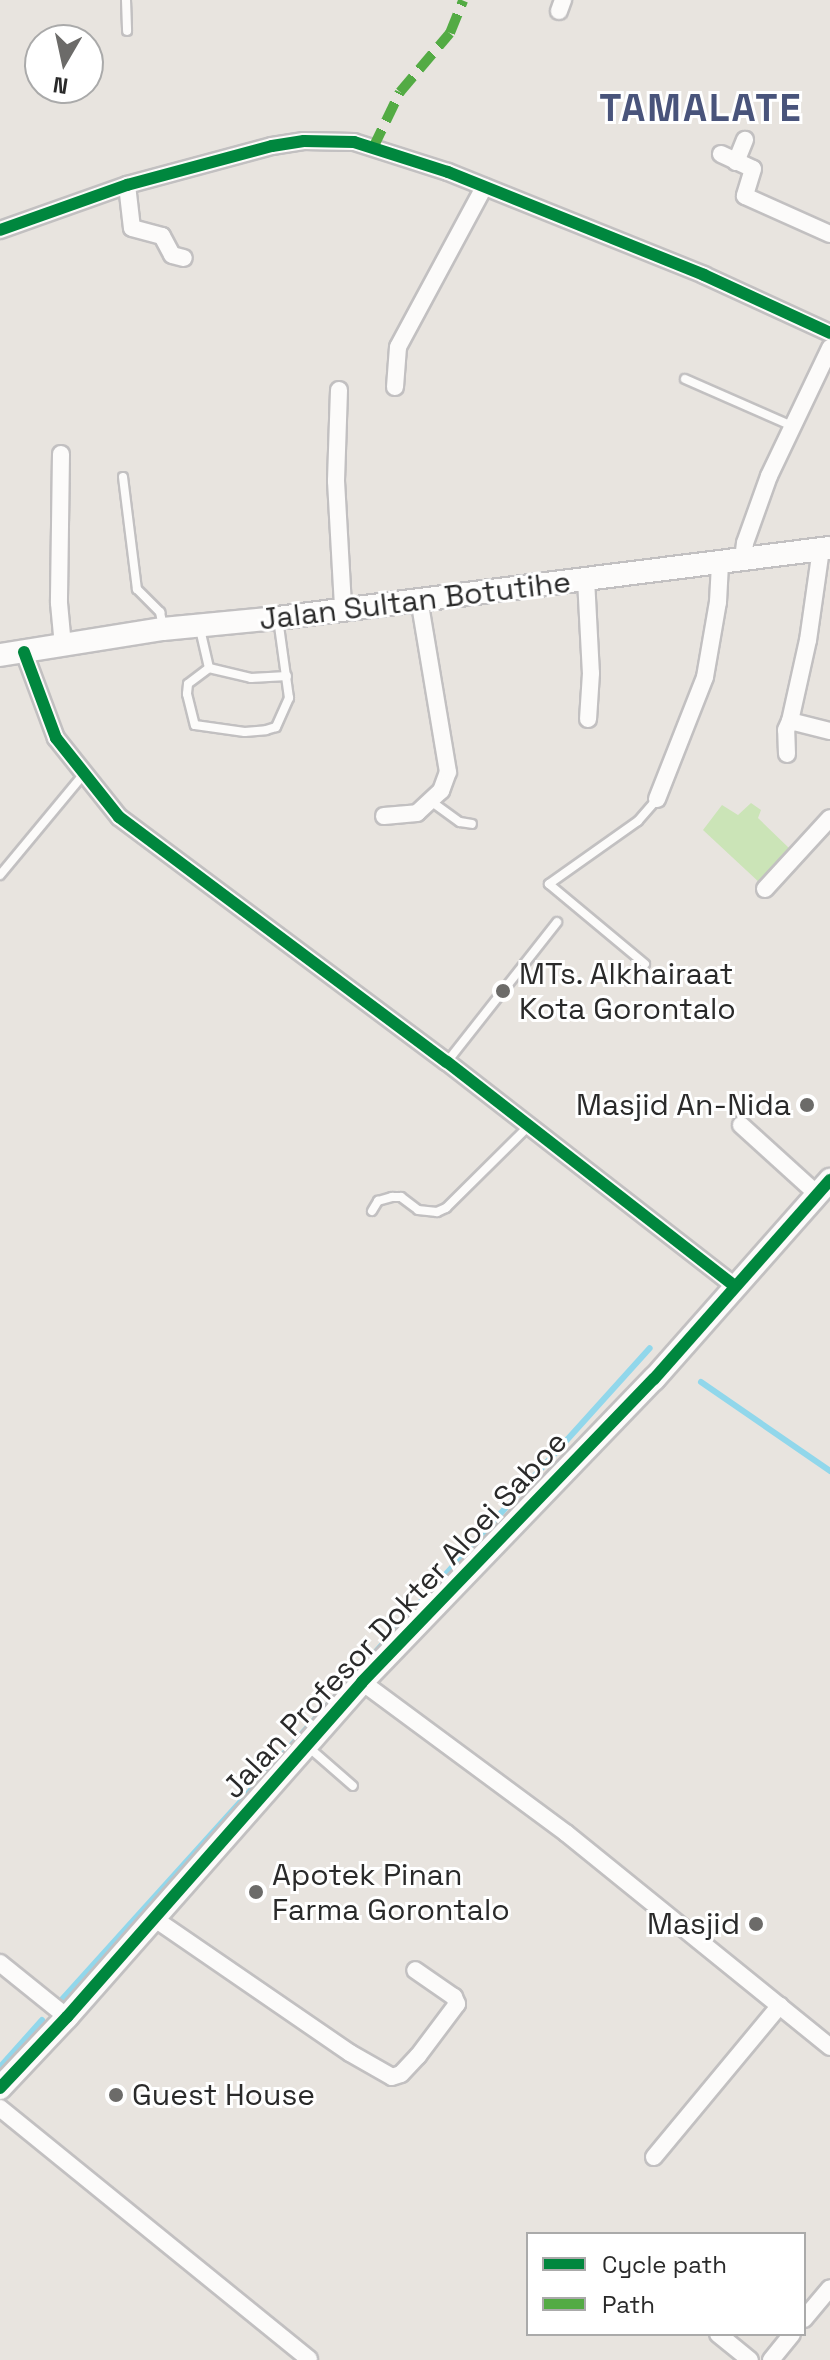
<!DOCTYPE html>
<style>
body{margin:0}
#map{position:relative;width:830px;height:2360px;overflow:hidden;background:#e8e4df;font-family:"Space Grotesk",sans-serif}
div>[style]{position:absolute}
.green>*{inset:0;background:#cbe4b7}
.stream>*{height:6px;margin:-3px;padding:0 3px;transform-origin:3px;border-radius:3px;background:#91d7eb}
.roads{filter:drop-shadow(2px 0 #c2c0c1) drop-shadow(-2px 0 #c2c0c1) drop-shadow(0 2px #c2c0c1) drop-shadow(0 -2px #c2c0c1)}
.lane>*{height:8px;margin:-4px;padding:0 4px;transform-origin:4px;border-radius:4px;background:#fcfbfa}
.street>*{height:16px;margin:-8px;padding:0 8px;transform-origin:8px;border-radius:8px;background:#fcfbfa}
.secondary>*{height:22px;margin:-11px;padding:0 11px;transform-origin:11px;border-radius:11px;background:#fcfbfa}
.quiet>*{height:10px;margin-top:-5px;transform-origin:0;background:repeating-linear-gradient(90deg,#53ab44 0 20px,transparent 0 30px)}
.cycleway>*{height:12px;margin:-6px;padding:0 6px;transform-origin:6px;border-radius:6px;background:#00873e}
.dots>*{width:22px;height:22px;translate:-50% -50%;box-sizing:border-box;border:4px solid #fff;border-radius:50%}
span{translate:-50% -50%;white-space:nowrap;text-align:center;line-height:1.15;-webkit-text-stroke:6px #fff;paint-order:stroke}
.street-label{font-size:30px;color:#2a2a2a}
.poi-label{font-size:30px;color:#2a2a2a}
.left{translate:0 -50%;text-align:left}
.right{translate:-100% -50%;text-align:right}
.district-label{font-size:38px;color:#49547b;font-weight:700;letter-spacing:2px}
.legend{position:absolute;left:526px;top:2232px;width:280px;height:104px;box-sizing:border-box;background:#fff;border:2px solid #aaa;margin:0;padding:10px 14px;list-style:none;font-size:24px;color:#2a2a2a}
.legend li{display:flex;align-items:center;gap:16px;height:40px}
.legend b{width:40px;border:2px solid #aaa}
.north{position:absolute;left:24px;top:24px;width:80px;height:80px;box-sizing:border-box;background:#fff;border:2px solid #aaa;border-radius:50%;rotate:189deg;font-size:22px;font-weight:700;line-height:32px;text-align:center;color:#2a2a2a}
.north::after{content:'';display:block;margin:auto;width:28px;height:36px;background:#6c6b69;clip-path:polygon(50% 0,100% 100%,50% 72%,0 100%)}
</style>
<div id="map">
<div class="green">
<div style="clip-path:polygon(751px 803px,761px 810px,758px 818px,790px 849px,761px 884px,703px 830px,722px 805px,738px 815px)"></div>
</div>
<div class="stream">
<div style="left:701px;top:1382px;width:157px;rotate:34.6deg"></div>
<div style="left:56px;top:2006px;width:886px;rotate:-47.93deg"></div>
<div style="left:0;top:2067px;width:63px;rotate:-48.2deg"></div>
</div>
<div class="roads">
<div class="lane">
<div style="left:126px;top:0;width:31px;rotate:88deg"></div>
<div style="left:685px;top:379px;width:117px;rotate:23.7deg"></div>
<div style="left:123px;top:477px;width:113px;rotate:82.9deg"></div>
<div style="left:137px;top:589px;width:33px;rotate:45deg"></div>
<div style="left:160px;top:612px;width:16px;rotate:79deg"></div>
<div style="left:200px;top:629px;width:40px;rotate:77deg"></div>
<div style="left:209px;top:668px;width:26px;rotate:143deg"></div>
<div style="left:188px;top:684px;width:10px;rotate:96deg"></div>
<div style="left:187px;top:694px;width:32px;rotate:76deg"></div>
<div style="left:195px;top:725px;width:50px;rotate:8deg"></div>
<div style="left:245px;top:732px;width:21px;rotate:-5deg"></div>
<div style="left:266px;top:730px;width:10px;rotate:-17deg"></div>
<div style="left:276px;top:727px;width:32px;rotate:-66deg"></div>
<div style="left:289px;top:698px;width:80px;rotate:-97.9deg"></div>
<div style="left:209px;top:668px;width:43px;rotate:13.4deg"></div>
<div style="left:251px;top:678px;width:36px;rotate:-3deg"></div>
<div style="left:432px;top:802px;width:34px;rotate:36deg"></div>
<div style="left:460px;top:822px;width:12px;rotate:9deg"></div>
<div style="left:0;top:875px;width:130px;rotate:-50.3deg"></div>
<div style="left:645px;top:964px;width:125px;rotate:-140.2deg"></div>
<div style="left:549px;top:884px;width:109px;rotate:-35.3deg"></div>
<div style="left:638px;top:821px;width:29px;rotate:-49deg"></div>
<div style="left:447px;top:1062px;width:178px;rotate:-51.8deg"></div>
<div style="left:372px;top:1211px;width:12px;rotate:-59deg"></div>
<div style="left:378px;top:1201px;width:15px;rotate:-16deg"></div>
<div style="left:392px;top:1197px;width:9px"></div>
<div style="left:401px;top:1197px;width:21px;rotate:37deg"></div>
<div style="left:418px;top:1210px;width:19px;rotate:6deg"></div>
<div style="left:437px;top:1212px;width:10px;rotate:-24deg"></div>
<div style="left:446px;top:1208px;width:117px;rotate:-44.7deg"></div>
<div style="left:306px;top:1745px;width:62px;rotate:41.1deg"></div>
</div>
<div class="street">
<div style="left:559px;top:11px;width:12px;rotate:-70deg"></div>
<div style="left:721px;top:154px;width:35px;rotate:25deg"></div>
<div style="left:753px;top:169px;width:28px;rotate:107deg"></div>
<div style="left:745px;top:196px;width:93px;rotate:24.1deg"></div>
<div style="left:736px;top:162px;width:24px;rotate:-68deg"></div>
<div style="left:127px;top:185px;width:43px;rotate:83.4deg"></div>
<div style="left:132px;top:228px;width:31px;rotate:15deg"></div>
<div style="left:162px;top:236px;width:21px;rotate:62deg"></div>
<div style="left:172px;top:255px;width:12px;rotate:14deg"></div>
<div style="left:0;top:230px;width:135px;rotate:-19.5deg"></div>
<div style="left:127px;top:185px;width:150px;rotate:-15.1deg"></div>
<div style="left:272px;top:146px;width:32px;rotate:-9deg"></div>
<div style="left:304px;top:141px;width:50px;rotate:1.1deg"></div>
<div style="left:354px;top:142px;width:99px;rotate:17.7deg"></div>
<div style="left:448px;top:172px;width:276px;rotate:21.9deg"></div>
<div style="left:704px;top:275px;width:139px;rotate:24.7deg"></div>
<div style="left:395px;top:387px;width:40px;rotate:-85.7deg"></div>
<div style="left:398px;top:347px;width:182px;rotate:-61.7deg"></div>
<div style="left:339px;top:390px;width:91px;rotate:91.9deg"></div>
<div style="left:336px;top:481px;width:127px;rotate:86.8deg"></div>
<div style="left:61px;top:454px;width:149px;rotate:90.8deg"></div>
<div style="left:59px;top:603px;width:43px;rotate:84.7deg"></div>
<div style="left:821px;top:549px;width:92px;rotate:98.1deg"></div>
<div style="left:808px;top:640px;width:83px;rotate:102.5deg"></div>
<div style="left:790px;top:721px;width:41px;rotate:14deg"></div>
<div style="left:743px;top:559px;width:16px;rotate:-83deg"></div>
<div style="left:745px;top:543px;width:71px;rotate:-70.3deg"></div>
<div style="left:769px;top:476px;width:142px;rotate:-64.5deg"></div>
<div style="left:586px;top:579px;width:94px;rotate:87deg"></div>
<div style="left:591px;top:673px;width:46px;rotate:93.7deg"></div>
<div style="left:24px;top:652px;width:92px;rotate:69.6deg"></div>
<div style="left:56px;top:738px;width:101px;rotate:51.4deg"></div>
<div style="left:119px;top:817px;width:409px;rotate:36.8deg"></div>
<div style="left:447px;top:1062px;width:363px;rotate:37.9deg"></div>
<div style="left:787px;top:754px;width:24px;rotate:-92deg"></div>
<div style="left:786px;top:730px;width:10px;rotate:-66deg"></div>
<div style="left:657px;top:799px;width:131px;rotate:-68.5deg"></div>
<div style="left:705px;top:677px;width:76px;rotate:-80.2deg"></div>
<div style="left:718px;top:602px;width:39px;rotate:-87deg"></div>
<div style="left:384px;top:816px;width:33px;rotate:-5deg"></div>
<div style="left:417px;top:813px;width:33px;rotate:-43deg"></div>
<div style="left:441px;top:791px;width:20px;rotate:-70deg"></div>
<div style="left:448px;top:772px;width:176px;rotate:-99.5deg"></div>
<div style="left:765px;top:889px;width:96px;rotate:-47.5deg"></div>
<div style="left:741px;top:1125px;width:103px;rotate:42.2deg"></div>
<div style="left:362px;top:1682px;width:254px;rotate:36.5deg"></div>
<div style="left:566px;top:1833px;width:340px;rotate:39deg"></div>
<div style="left:152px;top:1917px;width:240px;rotate:34.5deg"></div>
<div style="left:350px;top:2053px;width:48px;rotate:29.7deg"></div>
<div style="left:392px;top:2077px;width:9px;rotate:-18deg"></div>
<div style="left:401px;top:2074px;width:25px;rotate:-47deg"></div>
<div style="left:418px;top:2056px;width:65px;rotate:-53.1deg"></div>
<div style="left:457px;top:2004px;width:8px;rotate:-113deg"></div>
<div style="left:454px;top:1997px;width:47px;rotate:-145.3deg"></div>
<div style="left:0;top:1963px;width:86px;rotate:38.9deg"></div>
<div style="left:0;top:2108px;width:398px;rotate:39.1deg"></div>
<div style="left:654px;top:2157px;width:197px;rotate:-50.3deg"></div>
<div style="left:804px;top:2319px;width:40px;rotate:-50deg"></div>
<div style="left:718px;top:2334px;width:41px;rotate:39.1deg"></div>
<div style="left:771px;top:2360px;width:33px;rotate:-51deg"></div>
</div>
<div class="secondary">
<div style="left:0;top:655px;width:165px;rotate:-9.1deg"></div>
<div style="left:163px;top:629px;width:116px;rotate:-5.5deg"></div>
<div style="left:278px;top:618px;width:556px;rotate:-7.23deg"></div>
<div style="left:0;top:2088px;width:98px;rotate:-46.7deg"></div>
<div style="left:67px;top:2017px;width:446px;rotate:-48.6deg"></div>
<div style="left:362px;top:1682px;width:421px;rotate:-46.1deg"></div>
<div style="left:654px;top:1379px;width:266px;rotate:-48.5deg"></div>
</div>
</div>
<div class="quiet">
<div style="left:373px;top:148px;width:62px;rotate:-64.3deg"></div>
<div style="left:400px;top:92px;width:77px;rotate:-49.7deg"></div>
<div style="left:450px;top:33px;width:35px;rotate:-68deg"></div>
</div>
<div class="cycleway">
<div style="left:0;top:230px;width:135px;rotate:-19.5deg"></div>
<div style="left:127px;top:185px;width:150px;rotate:-15.1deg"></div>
<div style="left:272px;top:146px;width:32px;rotate:-9deg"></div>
<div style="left:304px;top:141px;width:50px;rotate:1.1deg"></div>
<div style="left:354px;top:142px;width:99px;rotate:17.7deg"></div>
<div style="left:448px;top:172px;width:276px;rotate:21.9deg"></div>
<div style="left:704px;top:275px;width:139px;rotate:24.7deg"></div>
<div style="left:24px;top:652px;width:92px;rotate:69.6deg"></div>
<div style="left:56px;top:738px;width:101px;rotate:51.4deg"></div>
<div style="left:119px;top:817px;width:409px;rotate:36.8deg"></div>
<div style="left:447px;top:1062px;width:363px;rotate:37.9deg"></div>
<div style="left:0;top:2088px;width:98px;rotate:-46.7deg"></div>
<div style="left:67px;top:2017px;width:446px;rotate:-48.6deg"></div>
<div style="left:362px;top:1682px;width:421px;rotate:-46.1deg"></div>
<div style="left:654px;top:1379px;width:266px;rotate:-48.5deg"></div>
</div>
<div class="dots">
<div style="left:503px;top:991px;background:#6c6b69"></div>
<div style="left:807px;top:1105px;background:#6c6b69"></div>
<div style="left:256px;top:1892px;background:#6c6b69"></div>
<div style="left:756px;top:1924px;background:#6c6b69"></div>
<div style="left:116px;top:2095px;background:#6c6b69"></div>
</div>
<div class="street-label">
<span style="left:415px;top:601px;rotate:-7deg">Jalan Sultan Botutihe</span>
<span style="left:395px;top:1615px;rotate:-47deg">Jalan Profesor Dokter Aloei Saboe</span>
</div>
<div class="poi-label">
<span class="left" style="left:519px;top:991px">MTs. Alkhairaat<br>Kota Gorontalo</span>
<span class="right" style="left:791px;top:1105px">Masjid An-Nida</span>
<span class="left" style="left:272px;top:1892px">Apotek Pinan<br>Farma Gorontalo</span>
<span class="right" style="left:740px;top:1924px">Masjid</span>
<span class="left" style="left:132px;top:2095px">Guest House</span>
</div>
<div class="district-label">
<span style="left:701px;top:109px">TAMALATE</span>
</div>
<ul class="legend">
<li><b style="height:10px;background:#00873e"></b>Cycle path</li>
<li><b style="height:10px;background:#53ab44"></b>Path</li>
</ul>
<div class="north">N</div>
</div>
